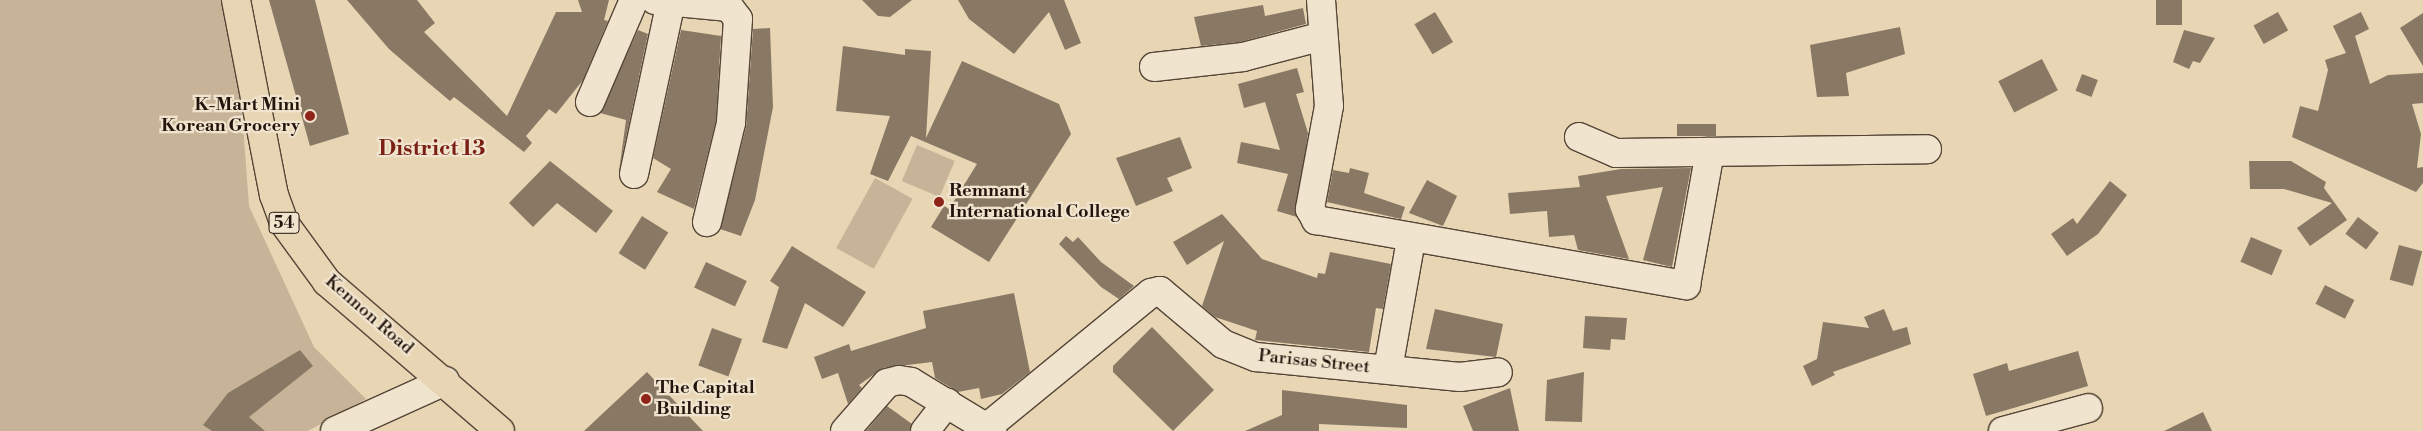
<!DOCTYPE html>
<style>
body{margin:0}
#map{position:relative;width:2423px;height:431px;overflow:hidden;background:#e8d5b4;font-family:"Libre Bodoni",serif}
div>[style]{position:absolute}
.green>*{inset:0;background:#c7b498;transform-origin:0 0}
.building>*{inset:0;background:#897964;transform-origin:0 0}
.roads{filter:drop-shadow(1px 0 #544537) drop-shadow(-1px 0 #544537) drop-shadow(0 1px #544537) drop-shadow(0 -1px #544537)}
.minor>*{height:28px;margin:-14px;padding:0 14px;transform-origin:14px;border-radius:14px;background:#f0e4ce}
.highway>*{height:28px;margin:-14px;padding:0 14px;transform-origin:14px;border-radius:14px;background:#e8d5b4}
.dots>*{width:14px;height:14px;translate:-50% -50%;box-sizing:border-box;border:2px solid #f0e4ce;border-radius:50%}
span{translate:-50% -50%;white-space:nowrap;text-align:center;line-height:1.15;-webkit-text-stroke:4.5px #f0e4ce;paint-order:stroke}
.shield-label span{padding:1px 4px;background:#f0e4ce;border:1px solid;border-radius:4px;-webkit-text-stroke-width:0}
.shield-label{font-size:16px;color:#23150d;font-weight:700}
.poi-label{font-size:18px;color:#23150d;font-weight:700}
.right{translate:-100% -50%;text-align:right}
.left{translate:0 -50%;text-align:left}
.street-label{font-size:18px;color:#23150d}
.district-label{font-size:22px;color:#7a1f14;font-weight:700}
</style>
<div id="map">
<div class="green">
<div style="clip-path:polygon(0 0,222px 0,238px 57px,249px 206px,314px 347px,366px 399px,308px 431px,0 431px)"></div>
<div style="left:917px;top:145px;width:41px;height:39px;rotate:23deg"></div>
<div style="left:875px;top:178px;width:43px;height:80px;rotate:29deg"></div>
</div>
<div class="building">
<div style="clip-path:polygon(269px 0,315px 0,349px 134px,310px 146px)"></div>
<div style="clip-path:polygon(347px 0,417px 0,435px 23px,424px 32px,507px 116px,556px 12px,582px 12px,578px 0,609px 0,604px 20px,608px 21px,583px 80px,556px 114px,549px 109px,526px 136px,532px 143px,524px 152px,454px 97px,450px 101px,425px 80px,389px 49px)"></div>
<div style="clip-path:polygon(862px 0,912px 0,890px 17px,878px 16px)"></div>
<div style="clip-path:polygon(958px 0,1064px 0,1081px 43px,1065px 50px,1049px 12px,1014px 54px,969px 19px)"></div>
<div style="left:2156px;top:0;width:26px;height:25px"></div>
<div style="clip-path:polygon(1263px 5px,1265px 16px,1303px 8px,1306px 24px,1240px 42px,1201px 46px,1194px 17px)"></div>
<div style="left:1435px;top:12px;width:35px;height:24px;rotate:59deg"></div>
<div style="left:2278px;top:12px;width:21px;height:28px;rotate:61deg"></div>
<div style="clip-path:polygon(2361px 12px,2369px 29px,2355px 36px,2370px 84px,2388px 75px,2423px 73px,2423px 103px,2412px 104px,2421px 134px,2417px 168px,2423px 167px,2423px 183px,2416px 192px,2292px 137px,2300px 106px,2318px 111px,2328px 70px,2325px 60px,2346px 53px,2333px 26px)"></div>
<div style="clip-path:polygon(2423px 13px,2423px 66px,2400px 28px)"></div>
<div style="clip-path:polygon(1900px 27px,1905px 54px,1846px 73px,1849px 96px,1817px 97px,1810px 45px)"></div>
<div style="clip-path:polygon(770px 28px,773px 107px,755px 200px,741px 236px,720px 229px,746px 127px,753px 29px)"></div>
<div style="clip-path:polygon(638px 30px,648px 34px,619px 171px,626px 120px,600px 113px)"></div>
<div style="clip-path:polygon(681px 30px,721px 36px,716px 121px,694px 209px,657px 192px,671px 169px,653px 158px)"></div>
<div style="clip-path:polygon(2184px 30px,2215px 38px,2200px 63px,2193px 61px,2189px 69px,2173px 62px)"></div>
<div style="clip-path:polygon(843px 46px,905px 55px,905px 49px,931px 51px,926px 138px,962px 61px,1059px 104px,1071px 134px,989px 262px,931px 227px,944px 206px,949px 209px,977px 164px,911px 136px,888px 181px,870px 174px,890px 116px,836px 111px)"></div>
<div style="left:2042px;top:59px;width:35px;height:49px;rotate:63deg"></div>
<div style="clip-path:polygon(1297px 68px,1304px 92px,1296px 94px,1308px 133px,1297px 217px,1277px 211px,1288px 174px,1237px 163px,1241px 142px,1280px 150px,1265px 102px,1244px 108px,1238px 84px)"></div>
<div style="left:2082px;top:74px;width:17px;height:18px;rotate:21deg"></div>
<div style="left:1716px;top:124px;width:12px;height:39px;rotate:90deg"></div>
<div style="clip-path:polygon(1180px 137px,1192px 168px,1167px 178px,1173px 191px,1136px 206px,1116px 158px)"></div>
<div style="clip-path:polygon(550px 161px,613px 211px,596px 233px,557px 203px,533px 227px,509px 203px)"></div>
<div style="clip-path:polygon(2249px 161px,2291px 161px,2326px 182px,2324px 188px,2347px 220px,2310px 246px,2297px 228px,2332px 203px,2284px 189px,2250px 189px)"></div>
<div style="clip-path:polygon(1350px 168px,1369px 173px,1364px 193px,1405px 207px,1401px 219px,1327px 202px,1333px 170px,1349px 173px)"></div>
<div style="clip-path:polygon(1691px 168px,1672px 267px,1643px 260px,1663px 187px,1606px 196px,1629px 259px,1578px 250px,1574px 235px,1549px 237px,1547px 211px,1510px 214px,1508px 193px,1580px 187px,1578px 176px,1621px 169px)"></div>
<div style="clip-path:polygon(1427px 180px,1457px 196px,1443px 226px,1409px 213px)"></div>
<div style="clip-path:polygon(2110px 181px,2127px 195px,2098px 234px,2067px 256px,2051px 234px,2073px 218px,2077px 224px)"></div>
<div style="clip-path:polygon(1222px 214px,1262px 259px,1317px 278px,1318px 273px,1325px 274px,1330px 252px,1391px 264px,1383px 309px,1376px 308px,1369px 352px,1255px 340px,1257px 331px,1215px 317px,1202px 306px,1224px 241px,1187px 265px,1173px 242px)"></div>
<div style="left:642px;top:216px;width:31px;height:44px;rotate:32deg"></div>
<div style="left:2358px;top:217px;width:26px;height:21px;rotate:37deg"></div>
<div style="clip-path:polygon(1066px 236px,1073px 242px,1078px 237px,1101px 262px,1134px 286px,1119px 299px,1101px 287px,1059px 244px)"></div>
<div style="left:2251px;top:237px;width:34px;height:27px;rotate:23deg"></div>
<div style="left:2399px;top:245px;width:24px;height:36px;rotate:15deg"></div>
<div style="clip-path:polygon(792px 246px,866px 292px,843px 327px,805px 303px,787px 349px,762px 342px,779px 287px,770px 281px)"></div>
<div style="left:706px;top:262px;width:45px;height:28px;rotate:25deg"></div>
<div style="left:2325px;top:285px;width:33px;height:21px;rotate:27deg"></div>
<div style="clip-path:polygon(1014px 293px,1030px 372px,1002px 394px,981px 399px,979px 388px,958px 392px,935px 378px,932px 362px,883px 368px,859px 385px,862px 388px,848px 404px,838px 373px,822px 379px,814px 357px,849px 344px,851px 351px,926px 328px,923px 311px)"></div>
<div style="clip-path:polygon(1435px 309px,1503px 324px,1496px 357px,1426px 349px)"></div>
<div style="clip-path:polygon(1884px 309px,1893px 331px,1907px 327px,1911px 344px,1833px 372px,1835px 375px,1812px 386px,1803px 366px,1817px 359px,1823px 322px,1869px 328px,1864px 317px)"></div>
<div style="clip-path:polygon(1585px 316px,1627px 318px,1625px 340px,1611px 339px,1610px 350px,1583px 348px)"></div>
<div style="clip-path:polygon(1152px 327px,1214px 390px,1173px 431px,1113px 372px,1113px 366px)"></div>
<div style="left:712px;top:328px;width:32px;height:40px;rotate:20deg"></div>
<div style="clip-path:polygon(300px 350px,313px 366px,249px 417px,265px 431px,212px 431px,203px 425px,228px 393px)"></div>
<div style="clip-path:polygon(2078px 351px,2088px 386px,1986px 416px,1973px 374px,2007px 363px,2009px 371px)"></div>
<div style="clip-path:polygon(647px 372px,703px 431px,584px 431px)"></div>
<div style="clip-path:polygon(1584px 372px,1582px 422px,1545px 421px,1547px 380px)"></div>
<div style="clip-path:polygon(1510px 388px,1519px 431px,1473px 431px,1463px 406px)"></div>
<div style="clip-path:polygon(1282px 390px,1407px 405px,1407px 428px,1319px 424px,1319px 431px,1245px 431px,1282px 415px)"></div>
<div style="clip-path:polygon(887px 406px,912px 424px,910px 431px,866px 431px)"></div>
<div style="clip-path:polygon(2203px 412px,2212px 431px,2164px 431px)"></div>
</div>
<div class="roads">
<div class="minor">
<div style="left:655px;top:0;width:74px;rotate:5.4deg"></div>
<div style="left:729px;top:7px;width:15px;rotate:53deg"></div>
<div style="left:738px;top:19px;width:104px;rotate:93.9deg"></div>
<div style="left:731px;top:123px;width:102px;rotate:103.6deg"></div>
<div style="left:1321px;top:0;width:106px;rotate:85.7deg"></div>
<div style="left:1329px;top:106px;width:105px;rotate:100.5deg"></div>
<div style="left:1310px;top:209px;width:13px;rotate:61deg"></div>
<div style="left:1316px;top:220px;width:376px;rotate:10deg"></div>
<div style="left:1686px;top:285px;width:135px;rotate:-79.8deg"></div>
<div style="left:1154px;top:67px;width:90px;rotate:-6.4deg"></div>
<div style="left:1243px;top:57px;width:83px;rotate:-14.7deg"></div>
<div style="left:590px;top:102px;width:111px;rotate:-66.7deg"></div>
<div style="left:1579px;top:137px;width:40px;rotate:23.4deg"></div>
<div style="left:1616px;top:153px;width:311px;rotate:-0.7deg"></div>
<div style="left:634px;top:174px;width:176px;rotate:-77.9deg"></div>
<div style="left:1388px;top:369px;width:131px;rotate:-79.9deg"></div>
<div style="left:986px;top:428px;width:213px;rotate:-39.3deg"></div>
<div style="left:1151px;top:293px;width:9px;rotate:-13deg"></div>
<div style="left:1160px;top:291px;width:82px;rotate:40.1deg"></div>
<div style="left:1223px;top:344px;width:35px;rotate:22deg"></div>
<div style="left:1256px;top:357px;width:205px;rotate:5.6deg"></div>
<div style="left:1460px;top:377px;width:38px;rotate:-7deg"></div>
<div style="left:335px;top:431px;width:121px;rotate:-24.4deg"></div>
<div style="left:845px;top:431px;width:64px;rotate:-48.8deg"></div>
<div style="left:887px;top:383px;width:12px;rotate:-14deg"></div>
<div style="left:899px;top:380px;width:12px;rotate:9deg"></div>
<div style="left:911px;top:382px;width:95px;rotate:31.2deg"></div>
<div style="left:925px;top:431px;width:36px;rotate:-52deg"></div>
<div style="left:2003px;top:431px;width:88px;rotate:-15.1deg"></div>
</div>
<div class="highway">
<div style="left:236px;top:0;width:199px;rotate:79deg"></div>
<div style="left:274px;top:195px;width:30px;rotate:70deg"></div>
<div style="left:284px;top:223px;width:73px;rotate:53.9deg"></div>
<div style="left:327px;top:282px;width:228px;rotate:40.7deg"></div>
</div>
</div>
<div class="dots">
<div style="left:310px;top:116px;background:#8f2418"></div>
<div style="left:939px;top:202px;background:#8f2418"></div>
<div style="left:646px;top:399px;background:#8f2418"></div>
</div>
<div class="shield-label">
<span style="left:284px;top:223px">54</span>
</div>
<div class="poi-label">
<span class="right" style="left:300px;top:116px">K-Mart Mini<br>Korean Grocery</span>
<span class="left" style="left:949px;top:202px">Remnant<br>International College</span>
<span class="left" style="left:656px;top:399px">The Capital<br>Building</span>
</div>
<div class="street-label">
<span style="left:369px;top:315px;rotate:41deg">Kennon Road</span>
<span style="left:1314px;top:362px;rotate:6deg">Parisas Street</span>
</div>
<div class="district-label">
<span style="left:432px;top:149px">District 13</span>
</div>
</div>
